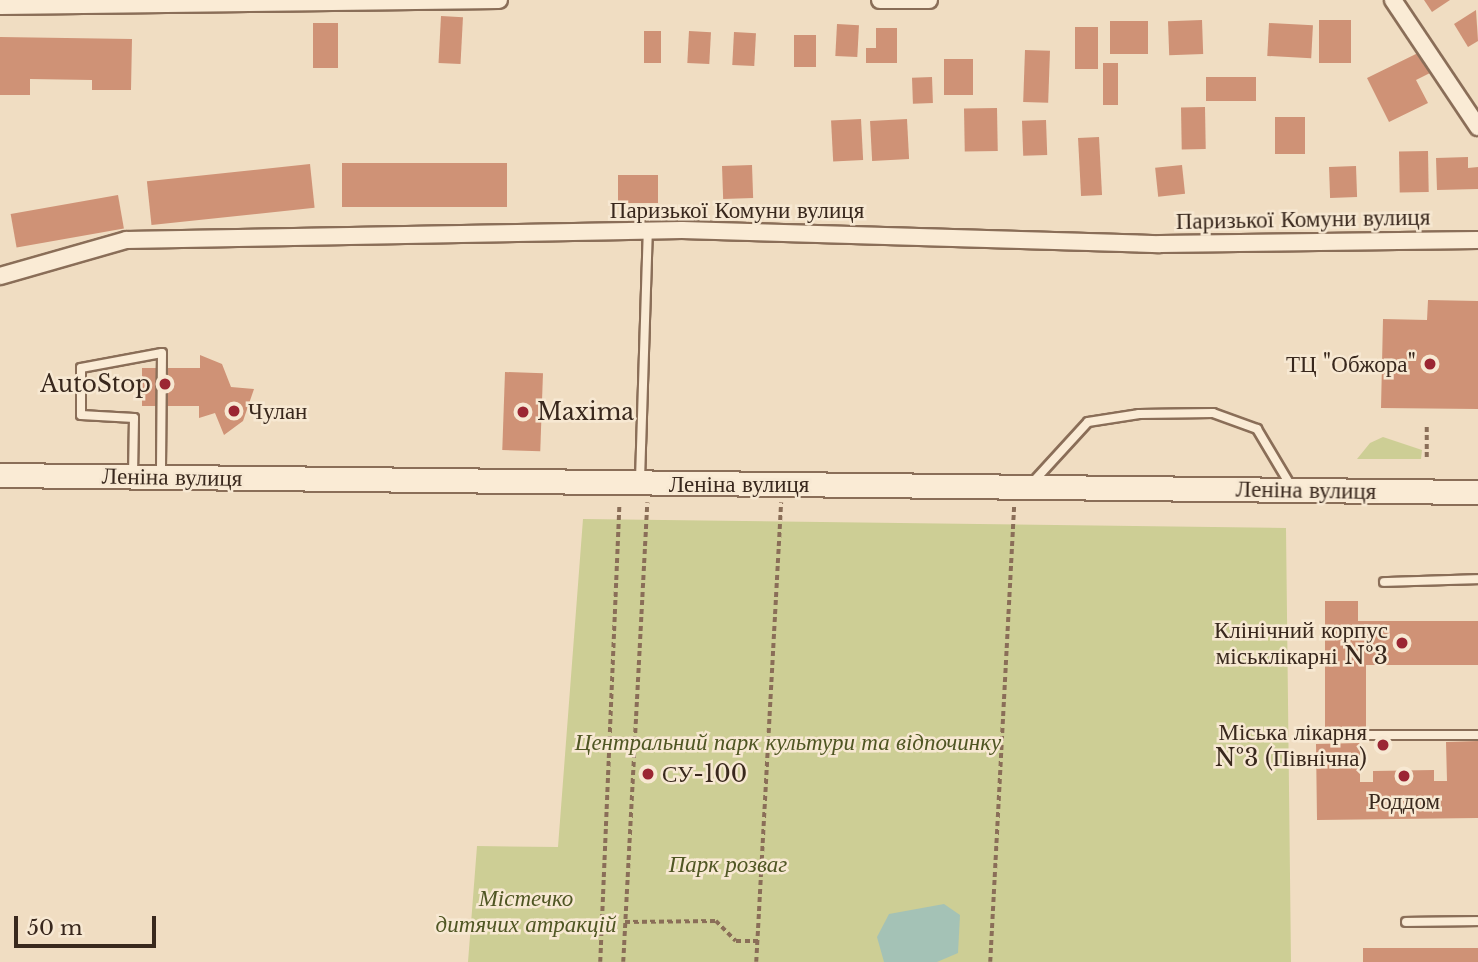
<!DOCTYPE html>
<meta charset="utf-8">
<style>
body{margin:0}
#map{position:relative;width:1478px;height:962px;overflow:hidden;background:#f0ddc2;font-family:"Libre Baskerville",serif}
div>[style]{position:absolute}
.green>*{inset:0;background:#cdce95}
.water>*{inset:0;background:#a4c2b6}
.building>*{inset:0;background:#cf9276;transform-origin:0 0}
.path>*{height:3.5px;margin-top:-1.75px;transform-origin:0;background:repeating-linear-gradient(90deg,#8a6e58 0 5px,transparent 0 8.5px)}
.roads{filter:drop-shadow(2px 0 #8a6e58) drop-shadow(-2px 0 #8a6e58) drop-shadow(0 2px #8a6e58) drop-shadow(0 -2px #8a6e58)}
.lane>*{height:8px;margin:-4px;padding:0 4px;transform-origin:4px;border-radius:4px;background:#faebd5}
.street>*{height:16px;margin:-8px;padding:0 8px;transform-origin:8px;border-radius:8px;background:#faebd5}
.secondary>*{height:23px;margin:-11.5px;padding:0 11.5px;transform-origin:11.5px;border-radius:11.5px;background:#faebd5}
.dots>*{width:19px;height:19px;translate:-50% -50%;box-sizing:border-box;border:4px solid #f7e8d2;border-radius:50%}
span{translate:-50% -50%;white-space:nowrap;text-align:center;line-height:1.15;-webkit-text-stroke:5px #f7e8d2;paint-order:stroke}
.street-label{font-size:23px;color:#39281d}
.poi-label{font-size:23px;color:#39281d}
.right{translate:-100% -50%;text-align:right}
.left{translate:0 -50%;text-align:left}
.park-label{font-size:23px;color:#4f5623;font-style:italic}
.scale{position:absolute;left:14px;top:916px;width:142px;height:32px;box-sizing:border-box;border:4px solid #39281d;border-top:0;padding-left:9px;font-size:21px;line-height:24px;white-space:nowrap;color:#39281d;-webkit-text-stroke:5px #f7e8d2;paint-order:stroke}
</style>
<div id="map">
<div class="green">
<div style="clip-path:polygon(1383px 437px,1422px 450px,1421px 459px,1357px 459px,1370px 443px)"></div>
<div style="clip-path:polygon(583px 519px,1286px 528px,1291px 962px,468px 962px,477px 846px,558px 847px)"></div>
</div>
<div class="water">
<div style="clip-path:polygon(944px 904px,960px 915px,958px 953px,937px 962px,884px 962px,877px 937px,889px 914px)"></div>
</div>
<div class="building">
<div style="clip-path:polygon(1424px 0,1450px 0,1432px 12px)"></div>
<div style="clip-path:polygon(1476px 10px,1478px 41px,1468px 47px,1454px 24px)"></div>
<div style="left:441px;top:16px;width:22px;height:47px;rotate:3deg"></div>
<div style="left:1202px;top:20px;width:34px;height:34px;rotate:88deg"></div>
<div style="left:1351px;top:20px;width:43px;height:32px;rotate:90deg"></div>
<div style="left:1110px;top:21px;width:38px;height:33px"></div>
<div style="left:313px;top:23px;width:25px;height:45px"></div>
<div style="left:1269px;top:23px;width:44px;height:33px;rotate:3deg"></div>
<div style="left:837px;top:24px;width:22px;height:32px;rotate:3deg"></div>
<div style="left:1075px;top:27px;width:23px;height:42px"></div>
<div style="clip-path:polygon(876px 28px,897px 28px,897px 63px,866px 63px,866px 48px,876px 48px)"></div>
<div style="left:644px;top:31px;width:17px;height:32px"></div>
<div style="left:689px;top:31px;width:22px;height:32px;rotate:3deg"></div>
<div style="left:734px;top:32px;width:22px;height:33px;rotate:3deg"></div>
<div style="left:794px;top:35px;width:22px;height:32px"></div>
<div style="clip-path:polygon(0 37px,132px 39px,131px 90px,92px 90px,92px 80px,30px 79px,30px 95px,0 95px)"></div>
<div style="left:1025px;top:50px;width:25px;height:52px;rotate:2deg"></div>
<div style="clip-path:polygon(1420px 52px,1430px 73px,1416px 80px,1428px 103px,1389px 122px,1367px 78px)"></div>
<div style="left:944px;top:59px;width:29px;height:36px"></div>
<div style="left:1103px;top:63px;width:15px;height:42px"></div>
<div style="left:932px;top:77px;width:26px;height:20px;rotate:88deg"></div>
<div style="left:1206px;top:77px;width:50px;height:24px"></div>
<div style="left:1205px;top:107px;width:42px;height:24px;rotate:89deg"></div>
<div style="left:997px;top:108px;width:43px;height:33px;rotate:89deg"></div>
<div style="left:1275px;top:117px;width:30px;height:37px"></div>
<div style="left:861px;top:119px;width:41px;height:30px;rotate:87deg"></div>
<div style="left:907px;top:119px;width:40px;height:37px;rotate:87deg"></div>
<div style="left:1046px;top:120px;width:35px;height:24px;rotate:88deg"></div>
<div style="left:1099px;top:137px;width:58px;height:21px;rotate:87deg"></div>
<div style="left:1428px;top:151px;width:41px;height:29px;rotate:89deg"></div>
<div style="clip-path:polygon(1468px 157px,1468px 168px,1478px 167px,1478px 189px,1437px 190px,1436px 158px)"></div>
<div style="left:507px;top:163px;width:44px;height:165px;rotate:90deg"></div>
<div style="left:310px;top:164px;width:44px;height:164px;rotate:84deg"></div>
<div style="left:752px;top:165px;width:33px;height:30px;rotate:88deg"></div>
<div style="left:1182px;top:165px;width:29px;height:27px;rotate:84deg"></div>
<div style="left:1356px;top:166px;width:31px;height:27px;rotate:88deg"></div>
<div style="left:658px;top:175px;width:28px;height:40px;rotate:90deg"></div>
<div style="left:118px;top:195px;width:34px;height:109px;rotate:80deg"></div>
<div style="clip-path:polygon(1428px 300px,1478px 301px,1478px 409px,1381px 408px,1383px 319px,1427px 320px)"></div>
<div style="clip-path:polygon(200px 355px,222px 364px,231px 387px,254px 389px,243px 421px,224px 435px,215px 413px,199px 418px,199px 406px,142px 406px,142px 368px,200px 368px)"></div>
<div style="left:505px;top:372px;width:38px;height:78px;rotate:2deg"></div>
<div style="clip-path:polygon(1325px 601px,1358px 601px,1358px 621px,1478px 621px,1478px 665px,1366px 665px,1366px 729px,1325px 729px)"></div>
<div style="clip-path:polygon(1478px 741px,1478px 818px,1317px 820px,1316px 744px,1360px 743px,1360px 782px,1373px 782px,1373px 771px,1434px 770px,1434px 781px,1447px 781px,1446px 742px)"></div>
<div style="left:1478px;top:948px;width:14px;height:115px;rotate:90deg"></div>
</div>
<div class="path">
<div style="left:1427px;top:427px;width:33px;rotate:90deg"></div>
<div style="left:625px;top:922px;width:91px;rotate:-0.6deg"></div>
<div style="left:716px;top:921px;width:28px;rotate:45deg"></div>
<div style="left:736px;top:941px;width:22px"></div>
<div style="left:600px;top:962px;width:459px;rotate:-87.6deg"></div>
<div style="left:623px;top:962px;width:460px;rotate:-87deg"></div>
<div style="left:756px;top:962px;width:460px;rotate:-86.9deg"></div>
<div style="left:990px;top:962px;width:457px;rotate:-87deg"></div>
</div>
<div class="roads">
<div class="lane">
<div style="left:133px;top:475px;width:57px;rotate:-89deg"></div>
<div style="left:134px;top:418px;width:53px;rotate:-176.8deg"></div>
<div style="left:81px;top:415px;width:47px;rotate:-90deg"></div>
<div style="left:81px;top:368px;width:82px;rotate:-10.5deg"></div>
<div style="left:162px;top:353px;width:121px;rotate:90.5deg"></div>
<div style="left:640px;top:480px;width:249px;rotate:-88.2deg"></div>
<div style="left:1033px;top:482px;width:81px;rotate:-47.5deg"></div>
<div style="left:1088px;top:422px;width:52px;rotate:-8.9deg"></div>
<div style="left:1139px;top:414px;width:74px;rotate:-0.8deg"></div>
<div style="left:1213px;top:413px;width:47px;rotate:20deg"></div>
<div style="left:1257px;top:429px;width:66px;rotate:59.2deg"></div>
<div style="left:1384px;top:582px;width:94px;rotate:-1.8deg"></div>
<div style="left:1369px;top:735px;width:109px"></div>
<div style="left:1406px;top:922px;width:72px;rotate:-0.8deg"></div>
</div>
<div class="street">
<div style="left:880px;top:0;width:49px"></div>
<div style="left:1393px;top:0;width:153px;rotate:56.2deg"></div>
<div style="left:0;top:6px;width:499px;rotate:-0.7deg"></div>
<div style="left:0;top:276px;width:131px;rotate:-15.9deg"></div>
<div style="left:126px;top:240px;width:556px;rotate:-1.03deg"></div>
<div style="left:682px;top:230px;width:478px;rotate:1.7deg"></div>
<div style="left:1160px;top:244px;width:318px;rotate:-0.7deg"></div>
</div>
<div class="secondary">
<div style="left:0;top:475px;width:1478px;rotate:0.66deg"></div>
</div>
</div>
<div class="dots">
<div style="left:1430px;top:364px;background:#9b2633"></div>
<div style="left:165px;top:384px;background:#9b2633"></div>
<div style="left:234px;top:411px;background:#9b2633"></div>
<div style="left:523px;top:412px;background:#9b2633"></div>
<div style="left:1402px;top:643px;background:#9b2633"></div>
<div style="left:1383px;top:745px;background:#9b2633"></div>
<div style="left:648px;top:774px;background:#9b2633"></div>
<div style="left:1404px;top:776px;background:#9b2633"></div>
</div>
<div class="street-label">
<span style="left:737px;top:210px">Паризької Комуни вулиця</span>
<span style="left:1303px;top:219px;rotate:-1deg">Паризької Комуни вулиця</span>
<span style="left:172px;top:477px;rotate:1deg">Леніна вулиця</span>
<span style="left:739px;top:484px">Леніна вулиця</span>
<span style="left:1306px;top:490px;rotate:1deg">Леніна вулиця</span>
</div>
<div class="poi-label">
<span class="right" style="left:1416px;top:364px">ТЦ "Обжора"</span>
<span class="right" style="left:151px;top:384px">AutoStop</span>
<span class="left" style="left:248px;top:411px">Чулан</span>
<span class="left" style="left:537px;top:412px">Maxima</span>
<span class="right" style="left:1388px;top:643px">Клінічний корпус<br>міськлікарні №3</span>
<span class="right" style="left:1367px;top:745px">Міська лікарня<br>№3 (Північна)</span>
<span class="left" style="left:662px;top:774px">СУ-100</span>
<span style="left:1404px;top:801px">Роддом</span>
</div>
<div class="park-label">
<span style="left:788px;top:742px">Центральний парк культури та відпочинку</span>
<span style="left:728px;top:864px">Парк розваг</span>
<span style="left:526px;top:911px">Містечко<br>дитячих атракцій</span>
</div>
<div class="scale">50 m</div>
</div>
